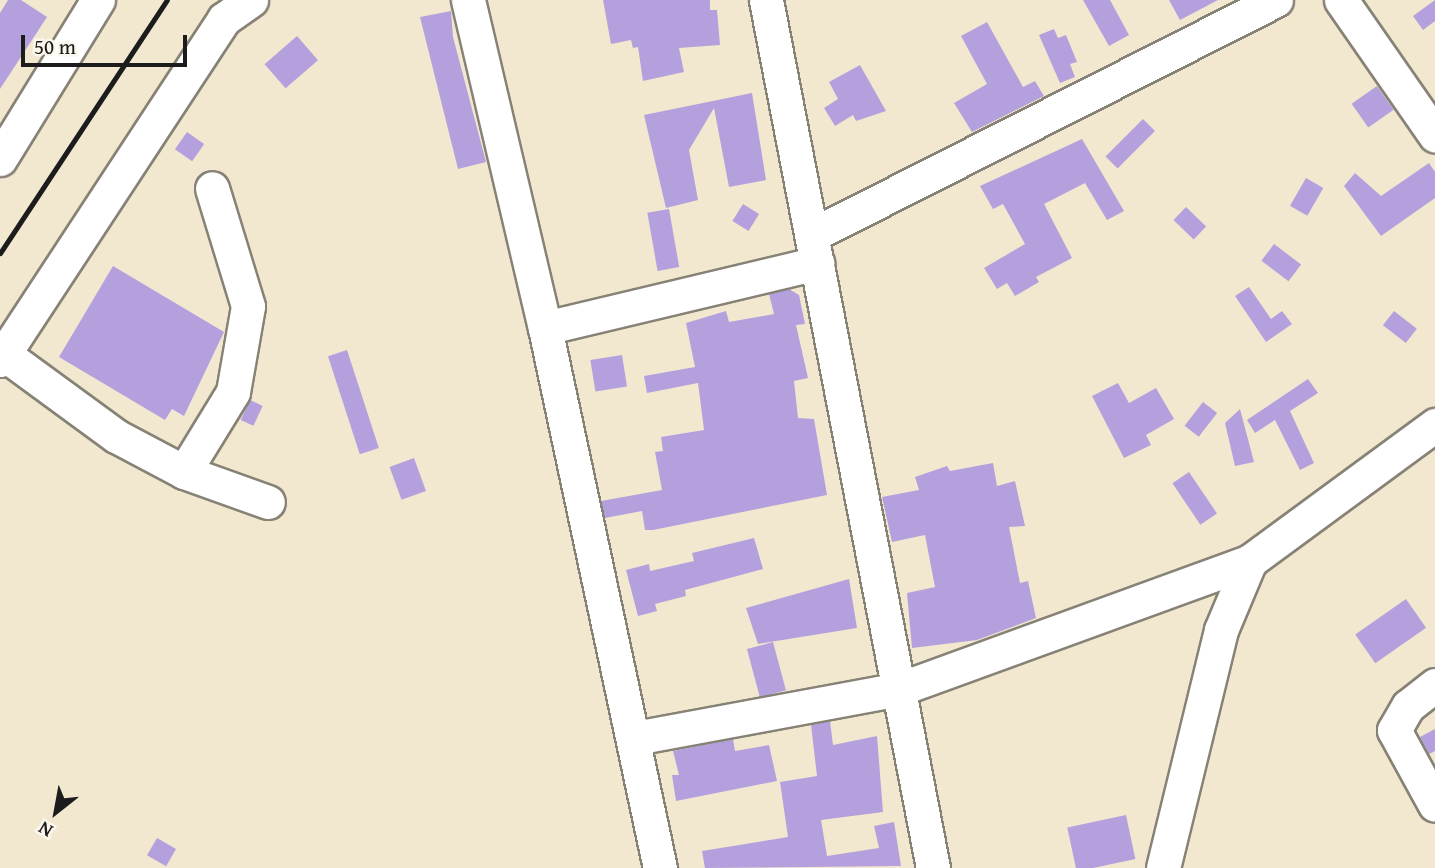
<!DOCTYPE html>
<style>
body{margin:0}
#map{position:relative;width:1435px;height:868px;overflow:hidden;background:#f2e8cf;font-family:"Gentium Book Plus",serif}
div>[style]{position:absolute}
.building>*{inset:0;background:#b5a0de;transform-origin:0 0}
.roads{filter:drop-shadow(2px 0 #878276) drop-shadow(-2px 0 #878276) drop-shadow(0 2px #878276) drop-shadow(0 -2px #878276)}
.minor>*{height:33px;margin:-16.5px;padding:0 16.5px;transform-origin:16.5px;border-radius:16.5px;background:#fff}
.rail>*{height:5px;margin:-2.5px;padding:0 2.5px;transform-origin:2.5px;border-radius:2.5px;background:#1c1c1c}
span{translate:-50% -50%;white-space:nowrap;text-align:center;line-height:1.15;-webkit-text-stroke:7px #fbf7ec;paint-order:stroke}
.north{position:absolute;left:21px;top:777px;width:70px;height:70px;-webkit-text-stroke:5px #fbf7ec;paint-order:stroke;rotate:211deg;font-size:19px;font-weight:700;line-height:28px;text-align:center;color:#1c1c1c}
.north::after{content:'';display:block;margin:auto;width:24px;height:32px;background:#1c1c1c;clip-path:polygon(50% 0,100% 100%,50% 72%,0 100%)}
.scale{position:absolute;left:21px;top:35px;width:166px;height:32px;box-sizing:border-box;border:4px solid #1c1c1c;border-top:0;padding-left:9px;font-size:21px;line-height:24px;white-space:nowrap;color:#1c1c1c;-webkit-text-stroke:5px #fbf7ec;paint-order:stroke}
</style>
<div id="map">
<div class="building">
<div style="clip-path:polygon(8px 0,21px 0,47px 17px,0 89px,0 13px)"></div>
<div style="clip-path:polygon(603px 0,710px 0,710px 10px,717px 10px,720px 45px,679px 48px,684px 72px,643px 81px,638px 47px,633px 48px,631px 40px,611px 44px)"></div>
<div style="clip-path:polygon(1083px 0,1110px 0,1129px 35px,1109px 46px)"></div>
<div style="clip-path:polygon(1169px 0,1218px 0,1180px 20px)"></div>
<div style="clip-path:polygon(1435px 0,1435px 21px,1423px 30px,1413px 16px)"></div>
<div style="clip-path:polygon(451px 11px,453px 37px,486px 162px,458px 169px,420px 17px)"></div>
<div style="clip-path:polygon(987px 22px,1023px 87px,1035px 81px,1044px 96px,972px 132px,954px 103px,987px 84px,961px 36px)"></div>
<div style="clip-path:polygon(1054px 29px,1058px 38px,1066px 35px,1077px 62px,1070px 64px,1075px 77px,1060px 83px,1039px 35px)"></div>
<div style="left:297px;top:36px;width:32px;height:43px;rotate:49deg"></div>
<div style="clip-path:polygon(860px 65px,886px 111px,856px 121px,853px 115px,835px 126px,824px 108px,838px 99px,829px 82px)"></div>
<div style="left:1377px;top:86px;width:29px;height:31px;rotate:55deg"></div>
<div style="clip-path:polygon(752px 93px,766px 180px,729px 187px,714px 108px,689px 150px,698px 200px,666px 208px,644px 115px)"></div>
<div style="left:1143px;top:119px;width:17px;height:53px;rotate:45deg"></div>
<div style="left:187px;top:132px;width:21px;height:21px;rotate:35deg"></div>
<div style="clip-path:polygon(1082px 139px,1124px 211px,1107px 220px,1085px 183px,1044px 204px,1072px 258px,1036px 277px,1039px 282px,1015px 296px,1007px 283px,997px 289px,984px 268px,1025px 244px,1003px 204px,993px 209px,980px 186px)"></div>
<div style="clip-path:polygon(1429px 163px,1435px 172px,1435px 198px,1381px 236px,1344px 186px,1355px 173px,1381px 196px)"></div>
<div style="left:1306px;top:178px;width:20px;height:32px;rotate:30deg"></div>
<div style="left:743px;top:204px;width:19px;height:20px;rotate:32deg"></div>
<div style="left:1186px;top:207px;width:28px;height:18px;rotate:44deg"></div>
<div style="left:669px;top:209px;width:59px;height:22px;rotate:80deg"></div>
<div style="left:1274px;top:244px;width:34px;height:21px;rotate:37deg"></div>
<div style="clip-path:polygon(113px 266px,224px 332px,184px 416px,172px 409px,165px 420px,59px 357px)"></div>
<div style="clip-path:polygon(1249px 287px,1271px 319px,1282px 311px,1292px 324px,1266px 342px,1235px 296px)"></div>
<div style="clip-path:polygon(789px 289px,799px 295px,805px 324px,796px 325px,808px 378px,794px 381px,798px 418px,814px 419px,827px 495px,653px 530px,645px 530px,642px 511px,605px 518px,601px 501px,662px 490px,655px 452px,663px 451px,661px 437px,704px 430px,698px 383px,647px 393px,644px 376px,695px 367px,686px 323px,726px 311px,729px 322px,774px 314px,769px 294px)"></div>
<div style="left:1394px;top:311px;width:29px;height:18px;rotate:38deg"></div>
<div style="left:347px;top:350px;width:103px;height:20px;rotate:72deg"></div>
<div style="left:622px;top:355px;width:32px;height:32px;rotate:81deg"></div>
<div style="clip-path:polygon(1308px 379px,1318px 393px,1290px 411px,1314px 463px,1300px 470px,1275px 420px,1255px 433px,1247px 420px)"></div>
<div style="clip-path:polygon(1118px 383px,1129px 403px,1156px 388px,1174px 419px,1146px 435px,1151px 445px,1124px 458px,1092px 396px)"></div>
<div style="left:250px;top:400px;width:14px;height:22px;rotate:25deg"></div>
<div style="left:1203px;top:402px;width:18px;height:30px;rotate:38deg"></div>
<div style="clip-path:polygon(1240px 409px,1254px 462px,1235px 466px,1225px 423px)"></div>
<div style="left:414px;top:458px;width:35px;height:26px;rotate:70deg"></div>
<div style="clip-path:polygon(993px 463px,997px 486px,1015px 481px,1025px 526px,1009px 527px,1020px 583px,1028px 581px,1036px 618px,977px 640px,912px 648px,907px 593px,935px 587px,925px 535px,892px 542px,882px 497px,919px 490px,915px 477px,947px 466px,950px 471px)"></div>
<div style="left:1189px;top:472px;width:50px;height:20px;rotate:56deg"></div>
<div style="clip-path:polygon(754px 538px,763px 569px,685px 590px,686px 596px,655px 604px,657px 611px,638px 616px,626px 570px,649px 564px,650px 571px,694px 561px,692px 553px)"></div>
<div style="clip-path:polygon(849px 579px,857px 628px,758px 644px,746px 608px)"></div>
<div style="left:1406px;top:599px;width:35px;height:62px;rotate:55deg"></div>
<div style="left:773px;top:642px;width:50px;height:27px;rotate:75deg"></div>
<div style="clip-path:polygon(830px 721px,833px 745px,877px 736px,883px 812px,821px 820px,827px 856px,879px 848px,874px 826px,894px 822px,901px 866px,705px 868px,702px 851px,788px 837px,780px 782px,817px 776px,811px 725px)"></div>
<div style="clip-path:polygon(1435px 729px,1435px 751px,1429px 754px,1420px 737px)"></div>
<div style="clip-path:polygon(733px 739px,735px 751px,769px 745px,777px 781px,676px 801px,672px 775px,679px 775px,673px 751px)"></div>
<div style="left:1126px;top:815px;width:45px;height:60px;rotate:78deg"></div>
<div style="left:157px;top:838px;width:22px;height:20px;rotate:30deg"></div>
</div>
<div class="roads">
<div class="minor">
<div style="left:468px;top:0;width:337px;rotate:76.8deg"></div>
<div style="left:545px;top:328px;width:552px;rotate:77.98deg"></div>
<div style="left:766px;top:0;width:884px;rotate:79.11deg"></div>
<div style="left:1341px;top:0;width:165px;rotate:55.2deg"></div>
<div style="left:0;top:159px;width:187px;rotate:-58.4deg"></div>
<div style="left:812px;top:235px;width:520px;rotate:-26.86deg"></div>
<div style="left:545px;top:328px;width:280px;rotate:-13.4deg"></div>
<div style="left:4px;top:354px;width:139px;rotate:36.2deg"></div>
<div style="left:116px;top:436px;width:77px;rotate:27.9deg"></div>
<div style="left:184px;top:472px;width:89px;rotate:19.7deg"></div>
<div style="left:0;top:360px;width:408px;rotate:-56.7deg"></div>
<div style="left:224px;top:19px;width:33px;rotate:-35deg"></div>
<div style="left:184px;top:472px;width:94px;rotate:-58.5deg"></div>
<div style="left:233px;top:392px;width:87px;rotate:-80.1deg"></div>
<div style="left:248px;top:306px;width:123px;rotate:-107deg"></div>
<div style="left:1435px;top:685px;width:34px;rotate:142deg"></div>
<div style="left:1408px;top:706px;width:28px;rotate:120deg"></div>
<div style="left:1394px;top:730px;width:85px;rotate:61.3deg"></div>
<div style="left:635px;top:738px;width:269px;rotate:-10.5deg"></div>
<div style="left:899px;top:689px;width:374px;rotate:-20deg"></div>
<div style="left:1250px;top:561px;width:230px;rotate:-36.3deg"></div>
<div style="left:1163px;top:868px;width:245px;rotate:-76.3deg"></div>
<div style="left:1221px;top:630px;width:75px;rotate:-67.2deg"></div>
</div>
</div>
<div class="rail">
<div style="left:0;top:253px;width:303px;rotate:-56.6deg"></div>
</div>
<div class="north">N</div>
<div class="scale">50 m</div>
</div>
